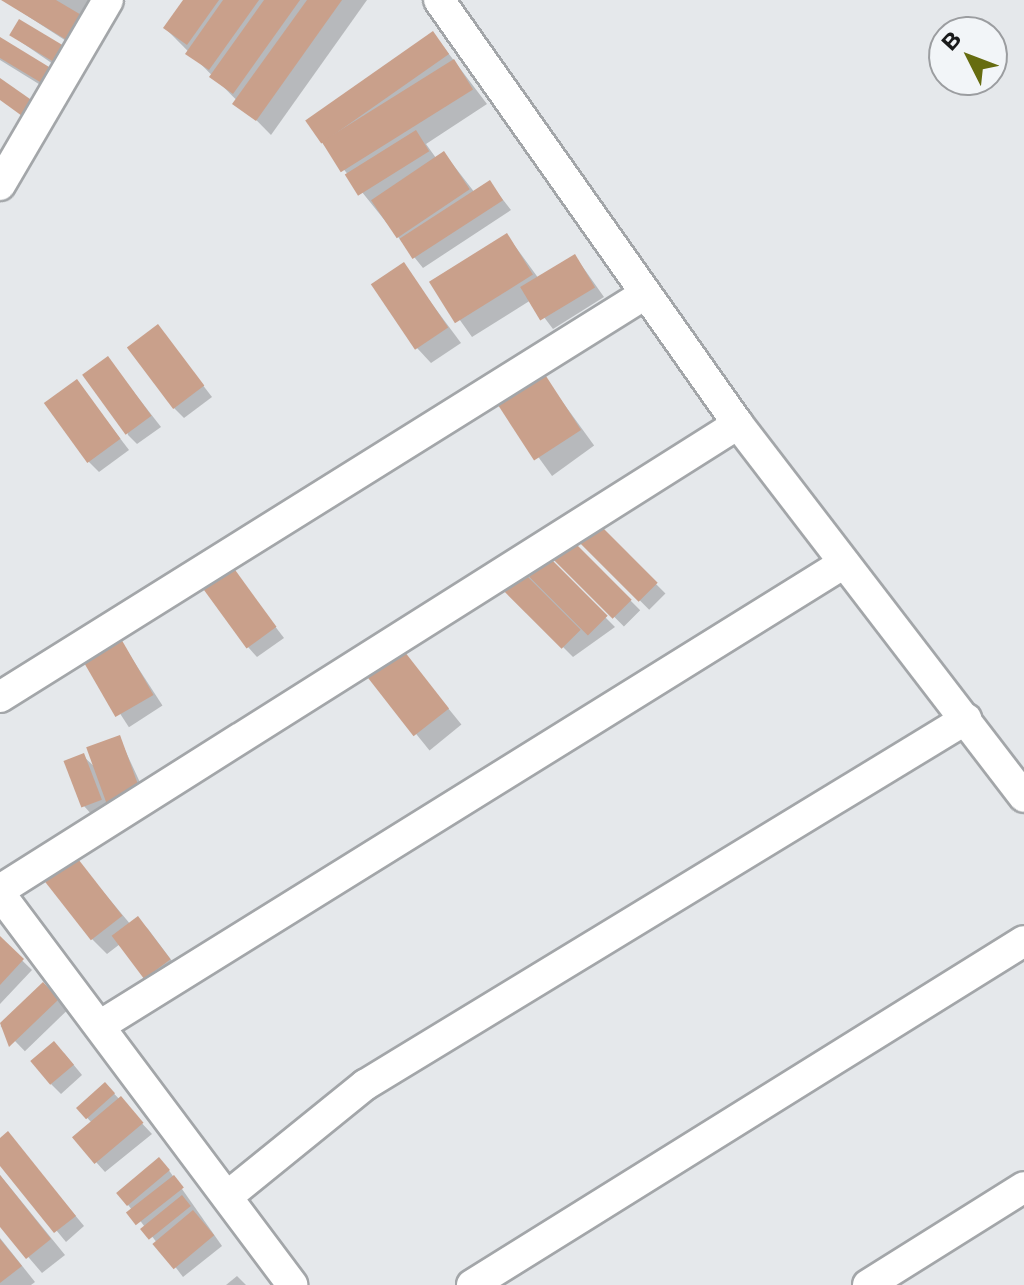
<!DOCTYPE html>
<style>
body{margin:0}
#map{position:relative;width:1024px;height:1285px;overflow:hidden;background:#e5e8eb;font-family:Montserrat,sans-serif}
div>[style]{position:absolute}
.shadow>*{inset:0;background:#0003;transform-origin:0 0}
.building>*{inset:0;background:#c9a08b;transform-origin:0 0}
.roads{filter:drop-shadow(2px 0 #a3a6a9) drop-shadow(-2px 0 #a3a6a9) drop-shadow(0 2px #a3a6a9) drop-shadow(0 -2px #a3a6a9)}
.street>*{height:30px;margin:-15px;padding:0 15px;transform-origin:15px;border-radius:15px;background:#fff}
span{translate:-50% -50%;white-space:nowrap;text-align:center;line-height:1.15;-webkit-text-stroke:6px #f2f5f8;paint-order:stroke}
.north{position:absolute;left:928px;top:16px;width:80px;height:80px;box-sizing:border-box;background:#f2f5f8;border:2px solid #9b9da0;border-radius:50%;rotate:312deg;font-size:22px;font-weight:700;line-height:32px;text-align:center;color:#191a1b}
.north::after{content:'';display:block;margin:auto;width:28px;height:36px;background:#666c10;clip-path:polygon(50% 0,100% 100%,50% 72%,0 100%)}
</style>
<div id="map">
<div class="shadow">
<div style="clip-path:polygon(3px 0,89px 0,79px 16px,80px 50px)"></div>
<div style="clip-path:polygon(185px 0,367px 0,271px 135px,165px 28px)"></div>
<div style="clip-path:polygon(433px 33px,487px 104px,426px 144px,436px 158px,444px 153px,475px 193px,490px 183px,511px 210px,423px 268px,321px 141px)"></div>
<div style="clip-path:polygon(11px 35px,74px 59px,66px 73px)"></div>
<div style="clip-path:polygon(0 40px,55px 94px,0 60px)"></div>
<div style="clip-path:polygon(507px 235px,539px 279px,575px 256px,604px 297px,553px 329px,531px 300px,472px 337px,432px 281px)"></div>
<div style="clip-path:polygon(403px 265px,461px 343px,431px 363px,417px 348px)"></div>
<div style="clip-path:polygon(158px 327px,212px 397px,184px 418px,174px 408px)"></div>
<div style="clip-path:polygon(108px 359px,161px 427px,137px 444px,128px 435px)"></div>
<div style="left:543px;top:375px;width:87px;height:52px;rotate:54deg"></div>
<div style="clip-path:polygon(77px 382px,129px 450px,99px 472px,89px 462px)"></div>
<div style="left:599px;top:527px;width:94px;height:23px;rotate:45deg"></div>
<div style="left:573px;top:543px;width:95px;height:23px;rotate:45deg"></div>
<div style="clip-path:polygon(548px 560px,615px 627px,573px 657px,506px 590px)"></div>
<div style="clip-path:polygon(232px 570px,284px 638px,257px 657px,248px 647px)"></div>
<div style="left:120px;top:640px;width:78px;height:40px;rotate:57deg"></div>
<div style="left:401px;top:650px;width:96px;height:41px;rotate:51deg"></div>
<div style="clip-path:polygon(119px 737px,150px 804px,93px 816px,84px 806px,83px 756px,96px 768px)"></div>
<div style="clip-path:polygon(75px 858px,131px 925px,138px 919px,148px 929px,178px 969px,155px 987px,120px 944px,107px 954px,92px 939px)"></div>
<div style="clip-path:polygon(1px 940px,32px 970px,0 1004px,0 941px)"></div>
<div style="left:43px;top:985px;width:35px;height:59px;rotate:46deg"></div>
<div style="clip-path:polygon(64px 1053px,82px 1075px,61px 1094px,51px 1084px)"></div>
<div style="clip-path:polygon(105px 1084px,152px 1134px,105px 1172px,96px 1162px,92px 1123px,78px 1108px)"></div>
<div style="clip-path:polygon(8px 1134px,84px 1226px,66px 1242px,0 1162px,0 1140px)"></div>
<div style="clip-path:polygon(168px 1169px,222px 1246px,183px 1277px,119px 1193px)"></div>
<div style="clip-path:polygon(0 1175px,65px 1255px,42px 1273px,0 1224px)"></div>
<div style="clip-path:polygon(0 1238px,35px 1282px,31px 1285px,0 1285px)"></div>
<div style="clip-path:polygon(237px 1276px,246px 1285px,226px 1285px)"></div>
</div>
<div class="building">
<div style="clip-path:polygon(1px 0,56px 0,83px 16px,70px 42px)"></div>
<div style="clip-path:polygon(183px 0,219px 0,187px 45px,163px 28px)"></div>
<div style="clip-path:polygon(223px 0,259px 0,209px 70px,185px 54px)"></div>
<div style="clip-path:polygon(264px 0,300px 0,233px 94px,209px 77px)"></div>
<div style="clip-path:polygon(307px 0,342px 0,256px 121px,232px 104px)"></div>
<div style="left:19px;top:19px;width:55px;height:19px;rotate:31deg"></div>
<div style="left:433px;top:31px;width:28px;height:156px;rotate:55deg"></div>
<div style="clip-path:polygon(0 37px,54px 70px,45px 85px,0 58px)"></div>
<div style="left:454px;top:59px;width:36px;height:156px;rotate:58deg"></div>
<div style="clip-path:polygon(0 78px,40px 106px,29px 121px,0 100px)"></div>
<div style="left:416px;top:130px;width:25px;height:84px;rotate:58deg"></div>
<div style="left:444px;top:151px;width:46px;height:88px;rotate:56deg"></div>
<div style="left:490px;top:180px;width:24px;height:108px;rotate:57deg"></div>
<div style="left:507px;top:233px;width:49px;height:92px;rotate:58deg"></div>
<div style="left:575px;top:254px;width:39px;height:64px;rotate:59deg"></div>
<div style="left:404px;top:262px;width:79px;height:40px;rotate:56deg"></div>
<div style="left:158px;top:324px;width:77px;height:39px;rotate:53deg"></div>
<div style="left:108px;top:356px;width:74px;height:32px;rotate:54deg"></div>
<div style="left:544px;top:373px;width:68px;height:56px;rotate:57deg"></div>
<div style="left:77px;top:379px;width:74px;height:41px;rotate:54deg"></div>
<div style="left:599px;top:524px;width:83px;height:27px;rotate:45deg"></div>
<div style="left:573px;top:541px;width:83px;height:27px;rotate:45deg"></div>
<div style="left:549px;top:557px;width:83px;height:28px;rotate:45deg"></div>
<div style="left:233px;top:567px;width:74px;height:37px;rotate:54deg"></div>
<div style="left:522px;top:571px;width:83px;height:27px;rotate:45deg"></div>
<div style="left:120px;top:637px;width:67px;height:44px;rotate:60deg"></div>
<div style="left:401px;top:647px;width:78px;height:45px;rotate:52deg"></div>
<div style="left:120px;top:735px;width:63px;height:36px;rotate:70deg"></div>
<div style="left:84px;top:753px;width:50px;height:22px;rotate:69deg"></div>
<div style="left:75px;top:855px;width:77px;height:40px;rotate:52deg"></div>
<div style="left:138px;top:916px;width:54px;height:33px;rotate:53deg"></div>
<div style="clip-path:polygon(0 936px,24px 959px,0 985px)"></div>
<div style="clip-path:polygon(43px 982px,59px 999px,9px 1047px,0 1023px)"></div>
<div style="left:54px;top:1041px;width:31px;height:31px;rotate:50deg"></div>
<div style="left:105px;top:1082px;width:15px;height:39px;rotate:48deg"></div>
<div style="left:121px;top:1096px;width:35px;height:64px;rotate:50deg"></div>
<div style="clip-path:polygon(8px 1131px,76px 1216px,54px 1233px,0 1166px,0 1138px)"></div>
<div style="left:159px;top:1157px;width:17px;height:56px;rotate:50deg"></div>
<div style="clip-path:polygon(0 1175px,51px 1239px,26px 1259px,0 1227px)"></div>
<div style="left:174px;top:1175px;width:16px;height:61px;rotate:52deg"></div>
<div style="left:182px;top:1195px;width:14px;height:54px;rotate:51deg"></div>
<div style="left:193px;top:1210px;width:33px;height:53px;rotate:50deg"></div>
<div style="clip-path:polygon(0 1239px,22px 1266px,0 1283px)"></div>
</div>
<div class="roads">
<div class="street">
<div style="left:439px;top:0;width:519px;rotate:54.81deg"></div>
<div style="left:738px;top:424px;width:470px;rotate:52.5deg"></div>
<div style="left:0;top:185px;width:214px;rotate:-59.7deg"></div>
<div style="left:0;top:697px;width:761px;rotate:-32deg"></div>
<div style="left:0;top:890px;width:873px;rotate:-32.27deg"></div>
<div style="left:0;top:894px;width:488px;rotate:53.2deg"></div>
<div style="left:101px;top:1025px;width:875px;rotate:-31.87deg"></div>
<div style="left:229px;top:1195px;width:175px;rotate:-39deg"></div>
<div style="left:365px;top:1085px;width:704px;rotate:-31.34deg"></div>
<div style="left:472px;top:1285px;width:650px;rotate:-31.93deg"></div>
<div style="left:868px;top:1285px;width:184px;rotate:-32.1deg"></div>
</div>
</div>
<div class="north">B</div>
</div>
